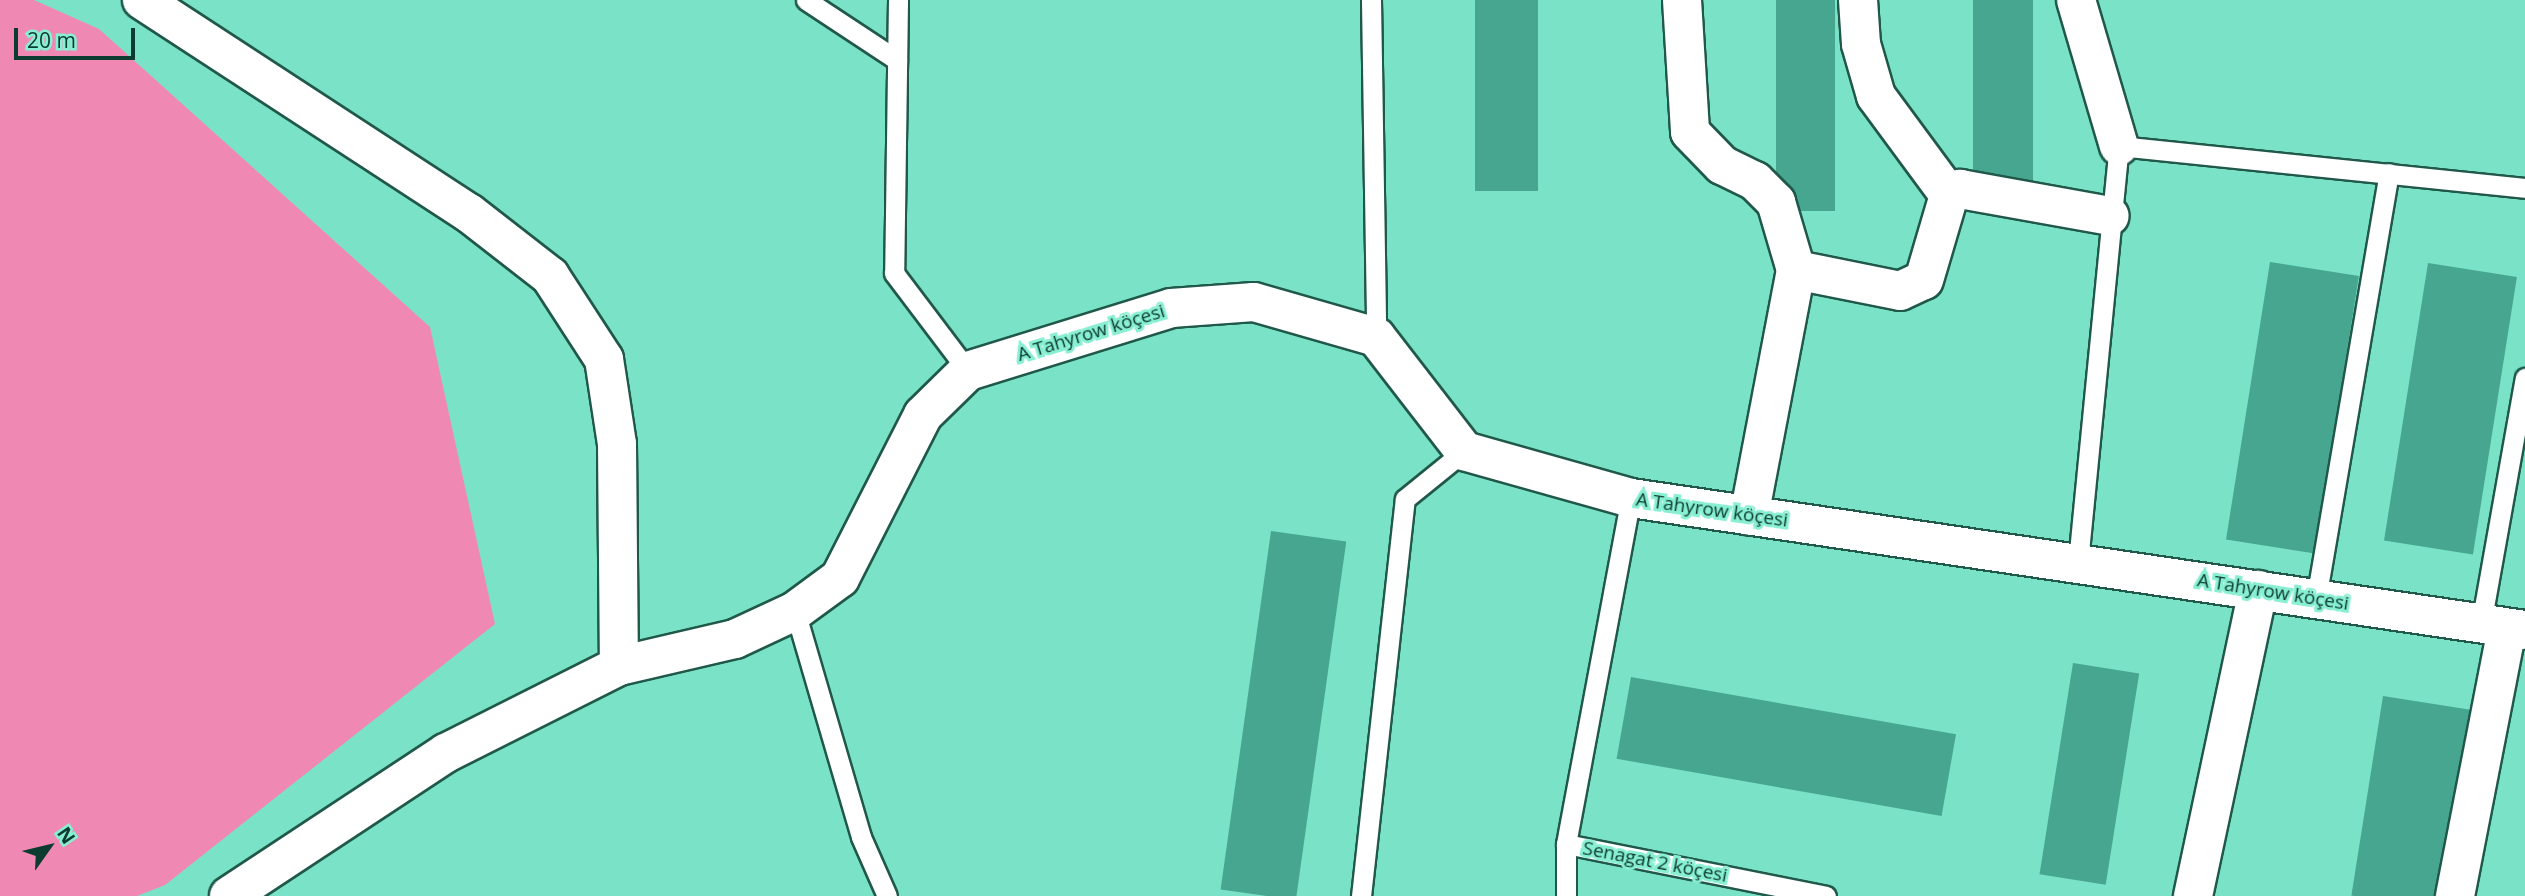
<!DOCTYPE html>
<meta charset="utf-8">
<style>
body{margin:0}
#map{position:relative;width:2525px;height:896px;overflow:hidden;background:#7ae2c6;font-family:"Open Sans",sans-serif}
div>[style]{position:absolute}
.green>*{inset:0;background:#ef89b4}
.building>*{inset:0;background:#46a68f;transform-origin:0 0}
.roads{filter:drop-shadow(2px 0 #20584a) drop-shadow(-2px 0 #20584a) drop-shadow(0 2px #20584a) drop-shadow(0 -2px #20584a)}
.lane>*{height:19px;margin:-9.5px;padding:0 9.5px;transform-origin:9.5px;border-radius:9.5px;background:#fff}
.street>*{height:38px;margin:-19px;padding:0 19px;transform-origin:19px;border-radius:19px;background:#fff}
span{translate:-50% -50%;white-space:nowrap;text-align:center;line-height:1.15;-webkit-text-stroke:6px #88efd3;paint-order:stroke}
.street-label{font-size:19px;color:#0c3b30}
.north{position:absolute;left:14px;top:812px;width:70px;height:70px;-webkit-text-stroke:5px #88efd3;paint-order:stroke;rotate:56deg;font-size:19px;font-weight:700;line-height:28px;text-align:center;color:#0c3b30}
.north::after{content:'';display:block;margin:auto;width:24px;height:32px;background:#0c3b30;clip-path:polygon(50% 0,100% 100%,50% 72%,0 100%)}
.scale{position:absolute;left:14px;top:28px;width:121px;height:32px;box-sizing:border-box;border:4px solid #0c3b30;border-top:0;padding-left:9px;font-size:21px;line-height:24px;white-space:nowrap;color:#0c3b30;-webkit-text-stroke:5px #88efd3;paint-order:stroke}
</style>
<div id="map">
<div class="green">
<div style="clip-path:polygon(0 0,34px 0,99px 29px,430px 327px,495px 624px,165px 885px,137px 896px,0 896px)"></div>
</div>
<div class="building">
<div style="left:1475px;top:0;width:63px;height:191px"></div>
<div style="left:1776px;top:0;width:59px;height:211px"></div>
<div style="left:1973px;top:0;width:60px;height:189px"></div>
<div style="left:2270px;top:262px;width:90px;height:281px;rotate:9deg"></div>
<div style="left:2428px;top:263px;width:90px;height:281px;rotate:9deg"></div>
<div style="left:1271px;top:531px;width:76px;height:362px;rotate:8deg"></div>
<div style="left:2073px;top:663px;width:67px;height:214px;rotate:9deg"></div>
<div style="left:1631px;top:677px;width:330px;height:83px;rotate:10deg"></div>
<div style="left:2383px;top:696px;width:90px;height:202px;rotate:9deg"></div>
</div>
<div class="roads">
<div class="lane">
<div style="left:806px;top:0;width:109px;rotate:33.4deg"></div>
<div style="left:898px;top:0;width:273px;rotate:90.8deg"></div>
<div style="left:894px;top:273px;width:123px;rotate:52.9deg"></div>
<div style="left:1371px;top:0;width:337px;rotate:89.1deg"></div>
<div style="left:2078px;top:562px;width:418px;rotate:-84.4deg"></div>
<div style="left:2119px;top:146px;width:408px;rotate:5.9deg"></div>
<div style="left:2316px;top:599px;width:432px;rotate:-80.3deg"></div>
<div style="left:795px;top:611px;width:235px;rotate:73.7deg"></div>
<div style="left:861px;top:837px;width:64px;rotate:66.2deg"></div>
<div style="left:2481px;top:624px;width:250px;rotate:-79.9deg"></div>
<div style="left:1566px;top:844px;width:265px;rotate:11.3deg"></div>
<div style="left:1361px;top:896px;width:399px;rotate:-83.7deg"></div>
<div style="left:1405px;top:499px;width:76px;rotate:-39.1deg"></div>
<div style="left:1566px;top:896px;width:52px;rotate:-90deg"></div>
<div style="left:1566px;top:844px;width:352px;rotate:-79.4deg"></div>
</div>
<div class="street">
<div style="left:142px;top:0;width:390px;rotate:33.1deg"></div>
<div style="left:469px;top:213px;width:103px;rotate:37.9deg"></div>
<div style="left:550px;top:276px;width:99px;rotate:57deg"></div>
<div style="left:604px;top:359px;width:86px;rotate:81.3deg"></div>
<div style="left:617px;top:444px;width:222px;rotate:89.5deg"></div>
<div style="left:1682px;top:0;width:132px;rotate:86.5deg"></div>
<div style="left:1690px;top:132px;width:46px;rotate:45.9deg"></div>
<div style="left:1722px;top:165px;width:37px;rotate:26deg"></div>
<div style="left:1755px;top:181px;width:30px;rotate:45deg"></div>
<div style="left:1776px;top:202px;width:71px;rotate:73.6deg"></div>
<div style="left:1796px;top:270px;width:250px;rotate:100.8deg"></div>
<div style="left:1858px;top:0;width:44px;rotate:86.1deg"></div>
<div style="left:1861px;top:44px;width:54px;rotate:73.9deg"></div>
<div style="left:1876px;top:96px;width:123px;rotate:53.6deg"></div>
<div style="left:2076px;top:0;width:152px;rotate:73.6deg"></div>
<div style="left:1796px;top:270px;width:106px;rotate:11.4deg"></div>
<div style="left:1900px;top:291px;width:26px;rotate:-25deg"></div>
<div style="left:1924px;top:280px;width:89px;rotate:-73.6deg"></div>
<div style="left:1949px;top:195px;width:13px;rotate:-29deg"></div>
<div style="left:1960px;top:189px;width:152px;rotate:10.2deg"></div>
<div style="left:229px;top:896px;width:260px;rotate:-33.4deg"></div>
<div style="left:446px;top:753px;width:194px;rotate:-26.7deg"></div>
<div style="left:619px;top:666px;width:119px;rotate:-13.1deg"></div>
<div style="left:735px;top:639px;width:66px;rotate:-25deg"></div>
<div style="left:795px;top:611px;width:56px;rotate:-36.3deg"></div>
<div style="left:840px;top:578px;width:183px;rotate:-63deg"></div>
<div style="left:923px;top:415px;width:63px;rotate:-44.4deg"></div>
<div style="left:968px;top:371px;width:213px;rotate:-17.2deg"></div>
<div style="left:1171px;top:308px;width:83px;rotate:-4.1deg"></div>
<div style="left:1254px;top:302px;width:127px;rotate:16deg"></div>
<div style="left:1376px;top:337px;width:144px;rotate:52.3deg"></div>
<div style="left:1464px;top:451px;width:173px;rotate:15.7deg"></div>
<div style="left:1631px;top:498px;width:904px;rotate:8.4deg"></div>
<div style="left:2193px;top:896px;width:313px;rotate:-78deg"></div>
<div style="left:2455px;top:896px;width:273px;rotate:-79deg"></div>
</div>
</div>
<div class="street-label">
<span style="left:1091px;top:333px;rotate:-17deg">A Tahyrow köçesi</span>
<span style="left:1712px;top:510px;rotate:8deg">A Tahyrow köçesi</span>
<span style="left:2273px;top:592px;rotate:9deg">A Tahyrow köçesi</span>
<span style="left:1655px;top:862px;rotate:11deg">Senagat 2 köçesi</span>
</div>
<div class="north">N</div>
<div class="scale">20 m</div>
</div>
